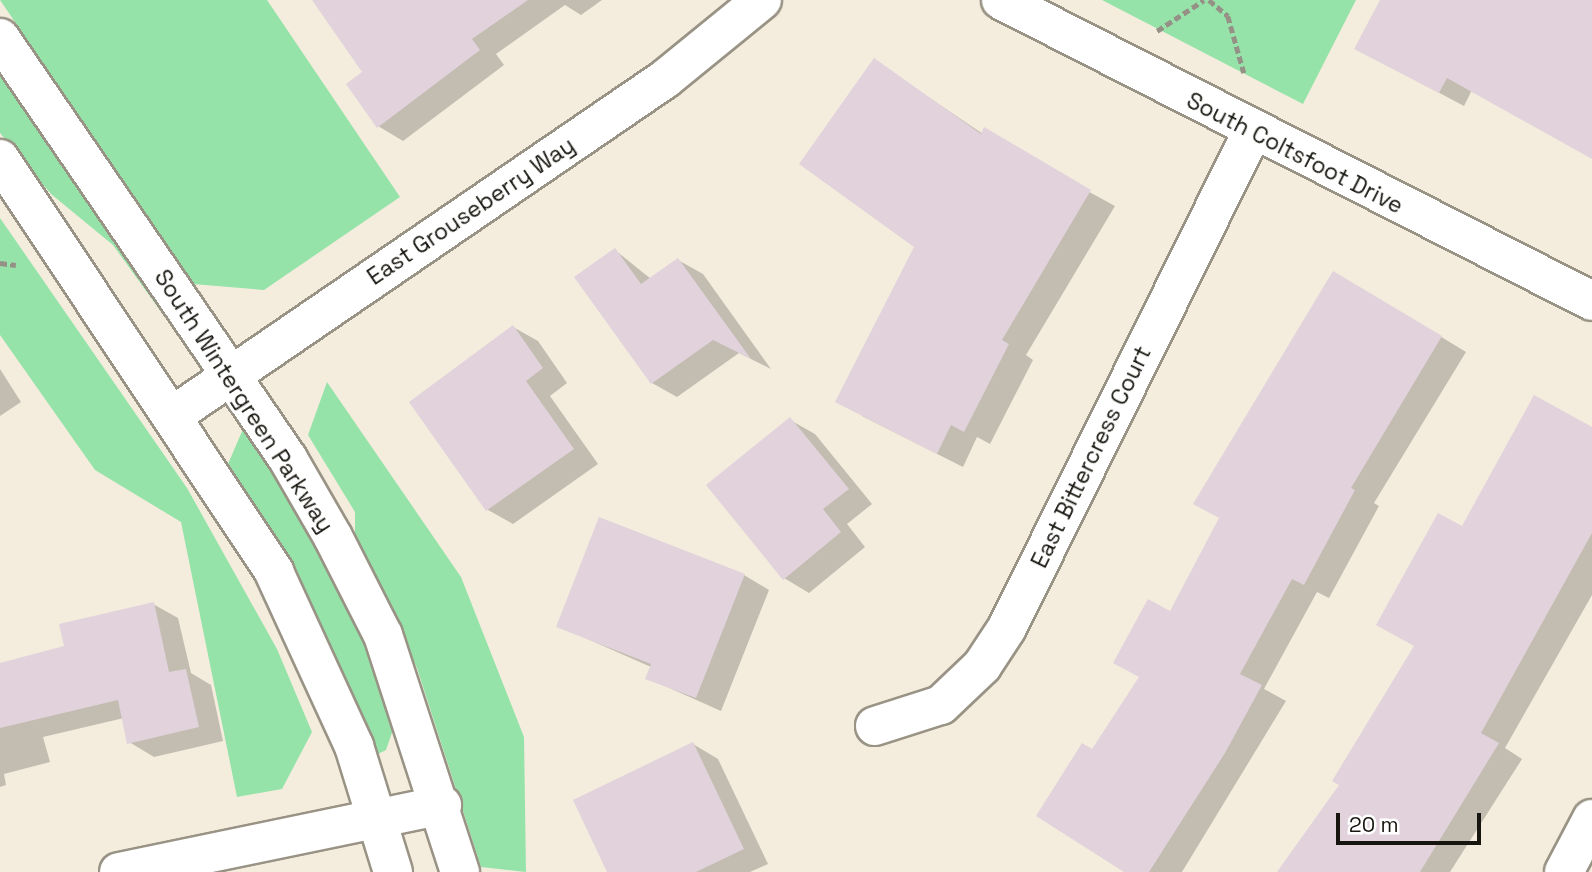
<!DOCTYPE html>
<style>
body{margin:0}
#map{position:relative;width:1592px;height:872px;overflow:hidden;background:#f4edde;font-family:"Space Grotesk",sans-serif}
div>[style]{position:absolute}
.green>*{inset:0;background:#96e3a9}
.shadow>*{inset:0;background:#0003}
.building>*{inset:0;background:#e1d2db}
.path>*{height:4.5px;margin-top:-2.25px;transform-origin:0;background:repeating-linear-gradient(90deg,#969186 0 7px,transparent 0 10.5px)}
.roads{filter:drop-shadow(2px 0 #999385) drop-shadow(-2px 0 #999385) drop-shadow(0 2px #999385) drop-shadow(0 -2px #999385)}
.minor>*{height:38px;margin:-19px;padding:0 19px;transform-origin:19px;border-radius:19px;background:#fff}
span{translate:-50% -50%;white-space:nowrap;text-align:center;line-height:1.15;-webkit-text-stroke:6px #fff;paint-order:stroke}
.street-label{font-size:23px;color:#17150f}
.scale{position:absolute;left:1336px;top:813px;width:145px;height:32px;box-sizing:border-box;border:4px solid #17150f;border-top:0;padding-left:9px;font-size:21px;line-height:24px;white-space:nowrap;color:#17150f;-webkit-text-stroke:5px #fff;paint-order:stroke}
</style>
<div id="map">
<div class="green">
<div style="clip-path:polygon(0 0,267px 0,400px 197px,264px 290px,193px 284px)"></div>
<div style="clip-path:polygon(1102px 0,1356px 0,1303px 104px)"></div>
<div style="clip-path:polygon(0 68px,185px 338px,182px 341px,113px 245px,51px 194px,0 133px)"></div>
<div style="clip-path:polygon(0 218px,187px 488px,277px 649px,312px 732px,282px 789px,237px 797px,181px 522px,95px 470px,0 335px)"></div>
<div style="clip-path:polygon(327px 382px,461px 577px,524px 737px,526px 872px,481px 867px,417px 668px,355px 539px,355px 512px,308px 435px)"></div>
<div style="clip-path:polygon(243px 429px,275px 468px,357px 621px,396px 721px,386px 750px,376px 755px,303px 593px,228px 464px)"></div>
</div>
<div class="shadow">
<div style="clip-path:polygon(323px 0,602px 0,581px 15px,565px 5px,496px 54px,504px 65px,403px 141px,378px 126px,365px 72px)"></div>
<div style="clip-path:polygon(1382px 0,1592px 0,1592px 157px,1472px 90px,1464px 106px,1381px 62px)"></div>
<div style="clip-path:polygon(875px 61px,983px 134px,1115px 206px,1026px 355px,1033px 360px,990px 444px,977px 437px,963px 467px,862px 416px,916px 247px)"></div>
<div style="clip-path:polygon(615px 250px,651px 279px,678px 260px,703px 274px,771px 369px,739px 353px,677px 397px,652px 383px)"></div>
<div style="clip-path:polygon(1359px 287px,1466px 352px,1374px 503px,1379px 506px,1329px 598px,1317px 592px,1264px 689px,1286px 701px,1182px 872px,1128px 872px,1093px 751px,1141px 677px,1171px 613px)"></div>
<div style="clip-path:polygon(513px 327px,538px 341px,567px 383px,550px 396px,598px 464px,513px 524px,488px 510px)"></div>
<div style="clip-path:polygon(0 369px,21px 402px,0 416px)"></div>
<div style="clip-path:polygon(790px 420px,815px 434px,872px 504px,847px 524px,865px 547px,809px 593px,784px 578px)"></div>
<div style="clip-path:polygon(1592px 429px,1592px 595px,1505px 748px,1522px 759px,1450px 872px,1279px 872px,1342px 785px,1416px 646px,1463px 529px)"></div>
<div style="clip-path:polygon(744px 575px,769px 590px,721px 711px,647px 678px,651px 667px,558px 626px)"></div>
<div style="clip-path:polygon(153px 604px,178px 618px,191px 673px,211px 685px,223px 741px,154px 757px,129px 742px,124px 718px,43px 737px,50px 762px,4px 774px,6px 785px,0 787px,0 665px,66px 648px)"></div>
<div style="clip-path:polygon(693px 744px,718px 759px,768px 864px,750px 872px,609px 872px)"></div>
</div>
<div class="building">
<div style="clip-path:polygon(312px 0,528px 0,472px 39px,480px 50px,377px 128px,346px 84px,362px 72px)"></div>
<div style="clip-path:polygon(1380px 0,1592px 0,1592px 159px,1447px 78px,1439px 93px,1354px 49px)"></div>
<div style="clip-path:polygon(874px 58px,981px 134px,984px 127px,1091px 190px,1002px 340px,1009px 344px,964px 432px,951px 425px,937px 454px,835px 402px,914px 247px,799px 164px)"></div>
<div style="clip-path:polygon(615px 248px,641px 284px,678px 258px,751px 359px,713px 340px,651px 384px,574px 277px)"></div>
<div style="clip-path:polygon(1333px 271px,1442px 336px,1351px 488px,1355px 490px,1304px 585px,1292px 579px,1240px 674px,1262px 685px,1225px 753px,1149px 872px,1124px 872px,1036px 816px,1082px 743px,1092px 749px,1139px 677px,1113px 663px,1148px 599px,1170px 611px,1219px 518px,1193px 504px)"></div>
<div style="clip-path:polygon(513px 325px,543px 368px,526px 381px,574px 449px,486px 511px,409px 402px)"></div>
<div style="clip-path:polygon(1534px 395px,1592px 427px,1592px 533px,1481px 733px,1499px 743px,1420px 872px,1277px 872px,1339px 785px,1332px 781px,1414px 646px,1376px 625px,1438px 513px,1462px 526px)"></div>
<div style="clip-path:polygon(790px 417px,849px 489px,823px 509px,841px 532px,783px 580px,706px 485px)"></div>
<div style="clip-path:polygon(599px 517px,745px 574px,696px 698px,645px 679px,651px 664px,556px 627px)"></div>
<div style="clip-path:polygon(154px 602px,169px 672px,186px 669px,199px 727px,127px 744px,118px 700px,0 728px,0 663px,64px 646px,59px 624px)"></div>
<div style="clip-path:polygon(693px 742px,744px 849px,696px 872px,607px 872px,573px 800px)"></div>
</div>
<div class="path">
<div style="left:1209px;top:0;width:25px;rotate:40deg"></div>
<div style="left:1228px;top:16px;width:59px;rotate:74.3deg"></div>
<div style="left:1157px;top:31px;width:56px;rotate:-33.4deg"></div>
<div style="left:0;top:263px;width:16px;rotate:7deg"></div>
</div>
<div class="roads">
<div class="minor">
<div style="left:1001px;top:0;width:663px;rotate:26.99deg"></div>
<div style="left:0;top:38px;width:510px;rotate:55.62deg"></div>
<div style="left:288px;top:459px;width:90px;rotate:60deg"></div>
<div style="left:333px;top:537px;width:110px;rotate:63deg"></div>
<div style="left:383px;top:635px;width:249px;rotate:72deg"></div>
<div style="left:0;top:159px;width:496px;rotate:56.4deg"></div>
<div style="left:274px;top:572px;width:192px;rotate:65.3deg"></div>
<div style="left:354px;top:746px;width:132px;rotate:72.8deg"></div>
<div style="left:175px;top:414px;width:594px;rotate:-34.36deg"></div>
<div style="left:665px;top:79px;width:125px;rotate:-39.2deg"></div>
<div style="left:875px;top:726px;width:69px;rotate:-17.7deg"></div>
<div style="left:941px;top:705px;width:57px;rotate:-43.6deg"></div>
<div style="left:982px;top:666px;width:45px;rotate:-56.7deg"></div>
<div style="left:1007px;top:628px;width:553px;rotate:-63.71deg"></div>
<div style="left:119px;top:872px;width:330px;rotate:-11.7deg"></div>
<div style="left:1564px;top:872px;width:60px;rotate:-62.2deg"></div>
</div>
</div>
<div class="street-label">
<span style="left:1295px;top:153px;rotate:27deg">South Coltsfoot Drive</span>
<span style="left:471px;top:211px;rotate:-34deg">East Grouseberry Way</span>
<span style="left:244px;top:401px;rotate:57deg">South Wintergreen Parkway</span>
<span style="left:1091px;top:457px;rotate:-64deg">East Bittercress Court</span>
</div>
<div class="scale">20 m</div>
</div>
